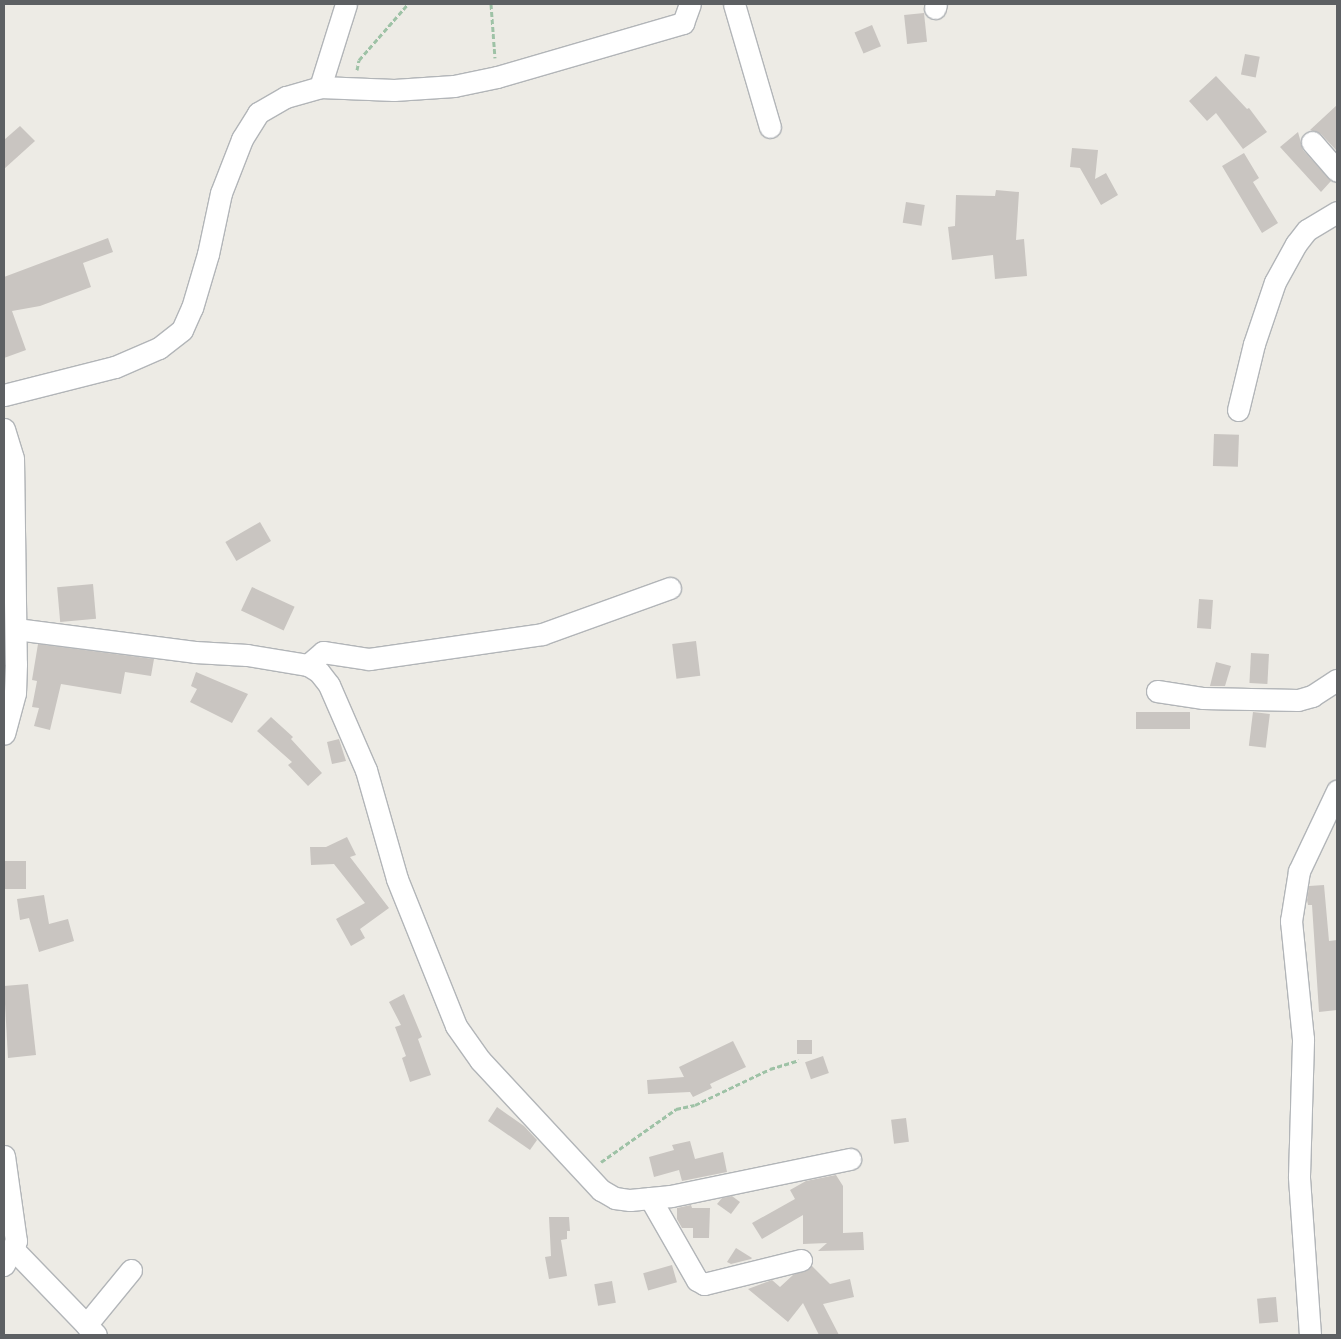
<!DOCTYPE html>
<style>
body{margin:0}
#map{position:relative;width:1341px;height:1339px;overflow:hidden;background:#edebe5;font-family:Jost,sans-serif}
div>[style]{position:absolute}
.building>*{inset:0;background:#c9c5c1;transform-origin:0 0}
.path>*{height:3px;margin-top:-1.5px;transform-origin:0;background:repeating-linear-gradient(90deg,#9ec2a6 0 5px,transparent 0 7.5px)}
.roads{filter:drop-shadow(1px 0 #b2b5b8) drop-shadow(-1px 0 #b2b5b8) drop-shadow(0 1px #b2b5b8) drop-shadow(0 -1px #b2b5b8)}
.minor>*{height:21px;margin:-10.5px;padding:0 10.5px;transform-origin:10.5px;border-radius:10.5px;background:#fff}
span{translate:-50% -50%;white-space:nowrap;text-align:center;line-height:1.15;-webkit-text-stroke:4px #fff;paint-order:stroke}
.frame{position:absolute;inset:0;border:5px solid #5d6063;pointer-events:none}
</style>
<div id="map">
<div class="building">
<div style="left:924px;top:13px;width:29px;height:20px;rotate:84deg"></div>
<div style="left:872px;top:25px;width:23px;height:19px;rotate:67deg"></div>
<div style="left:1245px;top:54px;width:15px;height:21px;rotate:11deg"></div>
<div style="clip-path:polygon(1216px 76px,1247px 109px,1249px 108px,1267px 132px,1243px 149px,1216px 113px,1207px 121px,1189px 101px)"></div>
<div style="clip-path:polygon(1337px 105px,1337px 149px,1336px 150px,1321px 134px,1310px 130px)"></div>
<div style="clip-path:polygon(20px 126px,35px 141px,4px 169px,4px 140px)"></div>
<div style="clip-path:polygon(1298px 132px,1303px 150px,1331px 181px,1321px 192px,1280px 147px)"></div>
<div style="clip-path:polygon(1072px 148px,1098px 150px,1095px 179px,1106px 173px,1118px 195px,1101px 205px,1080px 168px,1070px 167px)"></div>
<div style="clip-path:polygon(1244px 153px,1259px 178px,1253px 182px,1278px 223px,1262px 233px,1222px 166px)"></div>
<div style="clip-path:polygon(996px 190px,1019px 192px,1016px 240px,1024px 239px,1027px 276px,995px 279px,993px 255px,952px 260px,948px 227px,955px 226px,956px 195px,995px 196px)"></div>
<div style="left:906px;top:202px;width:19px;height:21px;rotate:9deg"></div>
<div style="clip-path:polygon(108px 238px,113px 252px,83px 263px,91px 287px,40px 306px,12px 311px,26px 350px,4px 358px,4px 277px)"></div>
<div style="left:1214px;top:434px;width:25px;height:32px;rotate:2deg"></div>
<div style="left:260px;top:522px;width:22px;height:40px;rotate:60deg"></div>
<div style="left:93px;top:584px;width:35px;height:36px;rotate:85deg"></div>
<div style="left:252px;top:587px;width:47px;height:26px;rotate:25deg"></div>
<div style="left:1199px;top:599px;width:14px;height:29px;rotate:4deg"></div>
<div style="left:696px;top:641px;width:35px;height:24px;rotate:83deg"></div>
<div style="clip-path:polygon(38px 644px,154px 659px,151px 676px,125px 672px,121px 694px,61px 684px,50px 730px,34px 726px,39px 708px,32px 707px,37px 681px,32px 680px)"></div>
<div style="left:1251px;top:653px;width:18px;height:30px;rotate:3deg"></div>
<div style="clip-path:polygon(1216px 662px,1231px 666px,1225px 686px,1210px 686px)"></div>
<div style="clip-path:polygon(196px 672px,248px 694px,232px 723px,190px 702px,197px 689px,191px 686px)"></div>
<div style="left:1136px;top:712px;width:54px;height:17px"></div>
<div style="left:1253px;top:712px;width:17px;height:34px;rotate:7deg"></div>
<div style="clip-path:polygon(271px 717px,293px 737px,291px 739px,322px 773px,308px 786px,288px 765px,292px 762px,257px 731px)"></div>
<div style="clip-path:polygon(339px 739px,346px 761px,332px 764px,327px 742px)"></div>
<div style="clip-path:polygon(347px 837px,356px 855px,350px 857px,389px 908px,360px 929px,365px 938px,351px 946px,336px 919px,365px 903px,334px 864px,311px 865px,310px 847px,326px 847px)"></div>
<div style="left:4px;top:861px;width:22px;height:28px"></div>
<div style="clip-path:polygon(1324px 885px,1329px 941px,1337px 940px,1337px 1010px,1319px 1012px,1312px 905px,1308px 905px,1307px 900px,1309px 886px)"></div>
<div style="clip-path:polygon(44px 895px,49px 924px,68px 919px,74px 941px,39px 952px,29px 918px,20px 920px,17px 899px)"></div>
<div style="clip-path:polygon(28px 984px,36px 1055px,8px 1058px,4px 986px)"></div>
<div style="clip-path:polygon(404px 994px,422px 1037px,418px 1039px,431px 1075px,410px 1082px,402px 1058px,406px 1056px,395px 1027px,401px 1025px,389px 1002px)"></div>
<div style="left:797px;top:1040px;width:15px;height:14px"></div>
<div style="clip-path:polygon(733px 1041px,746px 1067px,710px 1084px,712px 1088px,693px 1097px,690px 1092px,648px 1094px,647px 1080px,684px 1077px,679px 1067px)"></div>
<div style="left:823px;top:1056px;width:18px;height:19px;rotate:71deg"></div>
<div style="clip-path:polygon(497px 1107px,524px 1126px,537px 1140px,530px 1150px,488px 1121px)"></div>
<div style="left:906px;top:1118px;width:24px;height:15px;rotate:83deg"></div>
<div style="clip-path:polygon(690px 1141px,695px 1159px,723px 1152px,727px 1172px,682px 1181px,679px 1170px,654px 1177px,649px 1157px,674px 1150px,672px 1145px)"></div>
<div style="clip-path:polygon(836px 1175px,843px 1186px,843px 1233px,863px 1232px,864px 1250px,818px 1251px,827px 1243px,803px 1244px,803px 1215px,762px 1239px,752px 1223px,795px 1199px,790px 1190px,806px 1181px)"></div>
<div style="clip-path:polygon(732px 1196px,740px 1202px,731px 1214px,717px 1204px,722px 1198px)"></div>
<div style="clip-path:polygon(691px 1205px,692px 1208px,710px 1208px,709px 1238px,693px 1238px,693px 1228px,682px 1228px,677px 1219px,677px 1208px)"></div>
<div style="clip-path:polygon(549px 1217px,569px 1217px,570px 1231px,567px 1231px,567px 1239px,561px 1240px,567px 1276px,549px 1279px,545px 1257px,551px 1256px)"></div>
<div style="clip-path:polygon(736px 1248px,752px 1258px,751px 1259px,731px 1264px,727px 1262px)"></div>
<div style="left:672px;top:1265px;width:18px;height:30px;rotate:74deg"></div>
<div style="clip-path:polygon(812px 1266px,830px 1284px,850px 1279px,854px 1297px,823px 1304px,839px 1335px,819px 1335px,803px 1303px,788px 1322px,748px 1289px,772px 1280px,780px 1287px,793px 1275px)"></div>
<div style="left:612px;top:1281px;width:22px;height:18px;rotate:80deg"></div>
<div style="left:1276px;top:1297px;width:25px;height:19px;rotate:85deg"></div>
</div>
<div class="path">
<div style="left:491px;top:4px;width:54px;rotate:85.8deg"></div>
<div style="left:357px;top:70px;width:10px;rotate:-79deg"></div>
<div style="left:359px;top:60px;width:74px;rotate:-48.8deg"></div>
<div style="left:601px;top:1162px;width:92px;rotate:-35.2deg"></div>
<div style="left:676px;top:1109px;width:19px;rotate:-12deg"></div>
<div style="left:695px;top:1105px;width:83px;rotate:-25.6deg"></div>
<div style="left:770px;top:1069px;width:30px;rotate:-17deg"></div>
</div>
<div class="roads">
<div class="minor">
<div style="left:734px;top:4px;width:128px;rotate:73.7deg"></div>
<div style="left:935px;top:8px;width:4px;rotate:-76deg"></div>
<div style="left:320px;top:87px;width:87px;rotate:-72.6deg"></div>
<div style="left:1312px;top:142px;width:38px;rotate:49deg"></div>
<div style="left:4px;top:395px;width:114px;rotate:-14.2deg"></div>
<div style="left:115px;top:367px;width:48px;rotate:-23.4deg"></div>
<div style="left:159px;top:348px;width:29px;rotate:-38deg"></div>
<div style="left:182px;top:330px;width:24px;rotate:-66deg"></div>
<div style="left:192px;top:308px;width:56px;rotate:-73.5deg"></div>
<div style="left:208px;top:254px;width:62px;rotate:-78deg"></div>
<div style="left:221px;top:193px;width:58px;rotate:-68.7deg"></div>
<div style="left:242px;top:139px;width:31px;rotate:-58deg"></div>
<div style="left:258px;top:113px;width:32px;rotate:-30deg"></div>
<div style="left:286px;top:97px;width:35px;rotate:-16deg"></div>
<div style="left:320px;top:87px;width:74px;rotate:2.3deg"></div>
<div style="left:394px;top:90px;width:60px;rotate:-3.8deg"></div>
<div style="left:454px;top:86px;width:44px;rotate:-11.8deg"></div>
<div style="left:497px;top:77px;width:194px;rotate:-16.2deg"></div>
<div style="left:683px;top:23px;width:20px;rotate:-70deg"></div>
<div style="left:1238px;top:410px;width:68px;rotate:-76.4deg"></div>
<div style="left:1254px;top:344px;width:65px;rotate:-71.3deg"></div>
<div style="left:1275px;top:282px;width:43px;rotate:-61.1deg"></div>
<div style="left:1296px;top:244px;width:18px;rotate:-52deg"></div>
<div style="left:1307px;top:230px;width:35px;rotate:-31deg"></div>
<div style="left:4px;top:429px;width:30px;rotate:73deg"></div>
<div style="left:13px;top:458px;width:206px;rotate:89.2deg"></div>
<div style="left:16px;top:664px;width:29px;rotate:92deg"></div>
<div style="left:15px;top:693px;width:42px;rotate:105deg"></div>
<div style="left:16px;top:629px;width:180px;rotate:7.3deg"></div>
<div style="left:195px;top:652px;width:52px;rotate:3.3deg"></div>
<div style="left:247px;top:655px;width:62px;rotate:9.3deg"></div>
<div style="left:308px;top:665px;width:13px;rotate:32deg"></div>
<div style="left:319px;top:672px;width:16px;rotate:52deg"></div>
<div style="left:329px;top:685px;width:93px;rotate:66.5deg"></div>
<div style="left:366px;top:770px;width:113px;rotate:74.1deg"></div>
<div style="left:397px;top:879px;width:158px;rotate:68.1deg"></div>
<div style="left:456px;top:1026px;width:42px;rotate:54.8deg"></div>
<div style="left:480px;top:1060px;width:178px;rotate:47.1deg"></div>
<div style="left:601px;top:1190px;width:16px;rotate:30deg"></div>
<div style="left:615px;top:1198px;width:15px;rotate:8deg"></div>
<div style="left:630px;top:1200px;width:41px;rotate:-5.6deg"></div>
<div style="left:671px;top:1196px;width:183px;rotate:-11.7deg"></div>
<div style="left:308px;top:665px;width:20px;rotate:-41deg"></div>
<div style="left:323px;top:652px;width:47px;rotate:8.7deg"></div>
<div style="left:369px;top:659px;width:175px;rotate:-8.2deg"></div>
<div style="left:542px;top:634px;width:136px;rotate:-19.8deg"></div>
<div style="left:1157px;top:691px;width:47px;rotate:8.7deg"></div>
<div style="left:1203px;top:698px;width:95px;rotate:1.2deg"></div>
<div style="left:1298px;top:700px;width:15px;rotate:-16deg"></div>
<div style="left:1312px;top:696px;width:30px;rotate:-33deg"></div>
<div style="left:4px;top:1156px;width:86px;rotate:82deg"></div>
<div style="left:16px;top:1241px;width:27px;rotate:117deg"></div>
<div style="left:650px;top:1198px;width:95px;rotate:60.2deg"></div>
<div style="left:697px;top:1280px;width:8px;rotate:30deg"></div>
<div style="left:704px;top:1284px;width:100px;rotate:-13.9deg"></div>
<div style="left:14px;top:1250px;width:118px;rotate:46deg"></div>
<div style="left:86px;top:1325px;width:71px;rotate:-50.7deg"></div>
<div style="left:1310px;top:1335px;width:159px;rotate:-94deg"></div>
<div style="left:1299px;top:1176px;width:137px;rotate:-88.3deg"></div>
<div style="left:1303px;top:1039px;width:119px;rotate:-95.8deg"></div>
<div style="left:1291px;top:921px;width:51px;rotate:-80.9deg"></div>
<div style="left:1299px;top:871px;width:89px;rotate:-64.6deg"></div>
</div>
</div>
<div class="frame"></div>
</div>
